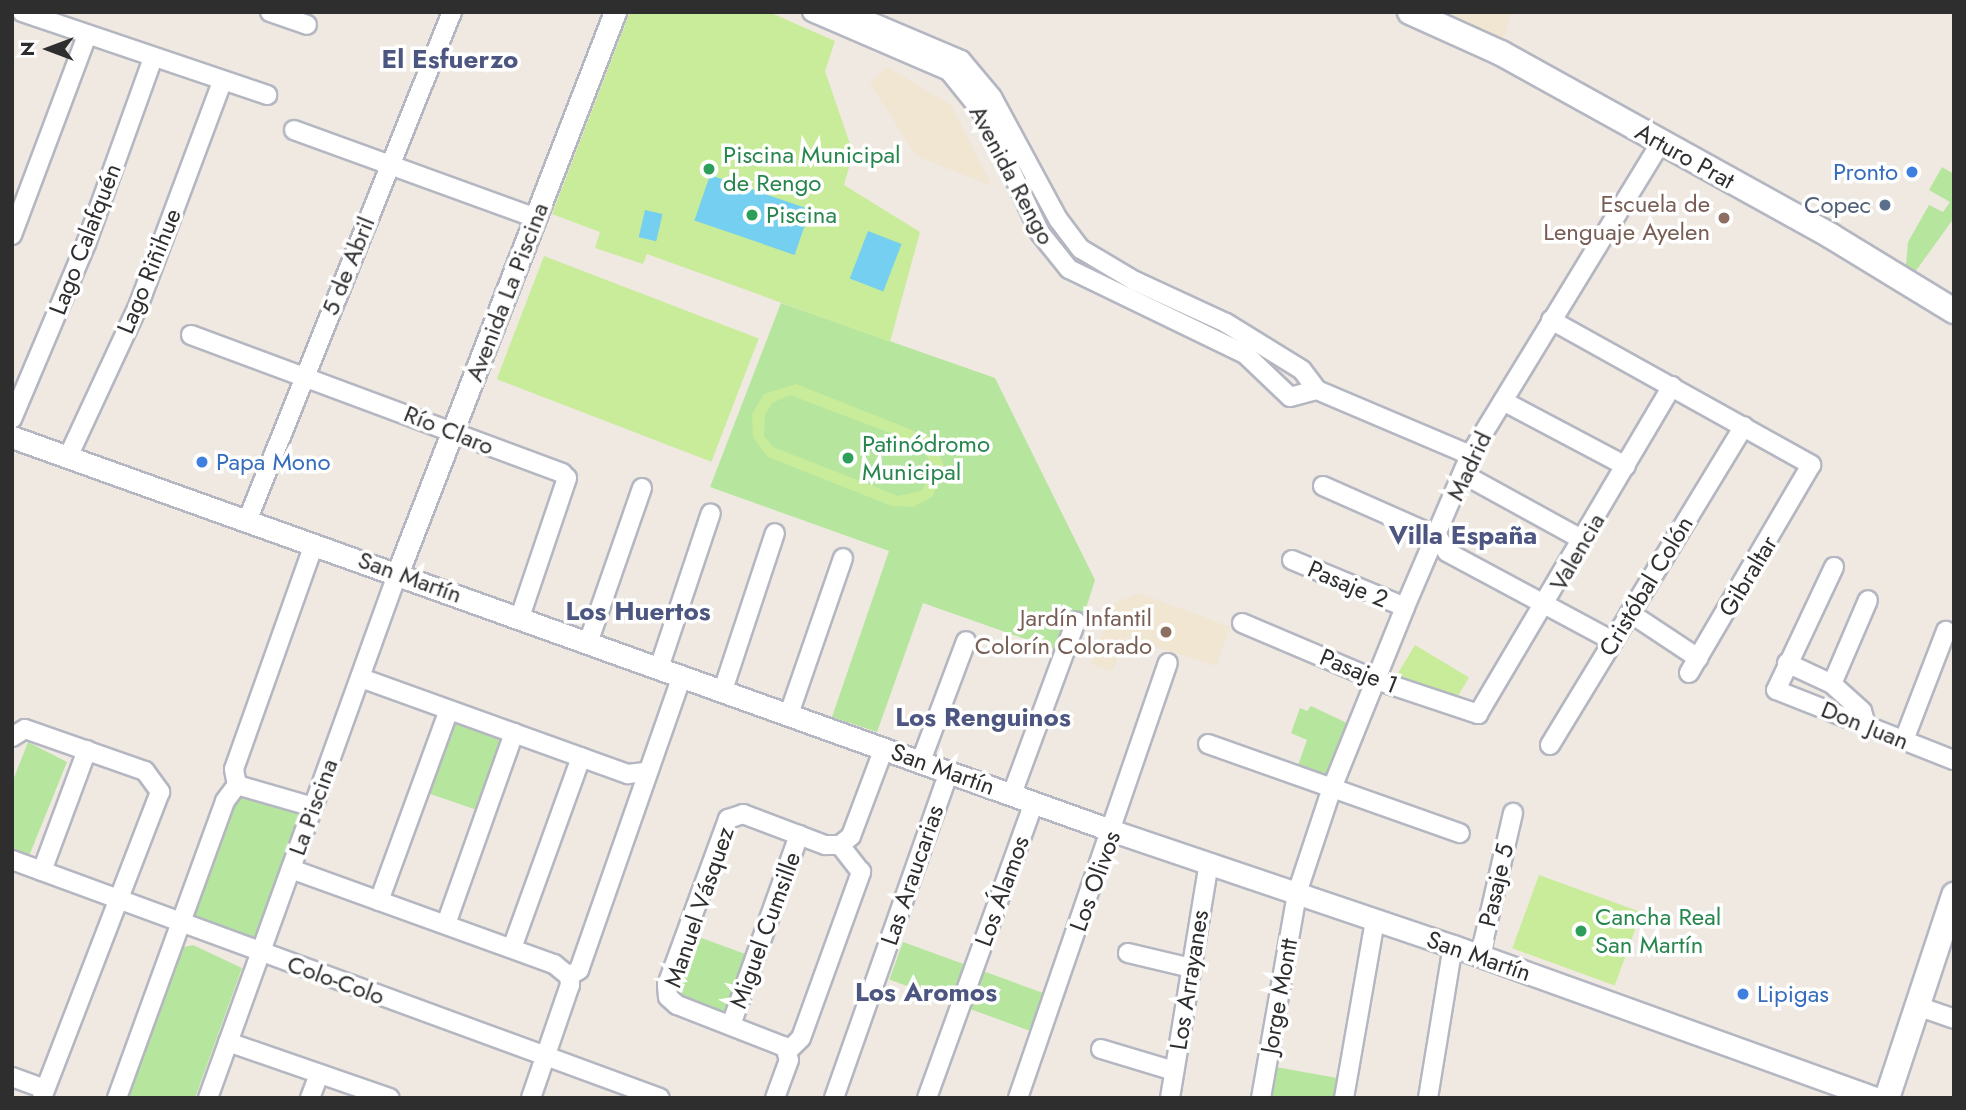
<!DOCTYPE html>
<meta charset="utf-8">
<style>
body{margin:0}
#map{position:relative;width:1966px;height:1110px;overflow:hidden;background:#efe9e1;font-family:Jost,sans-serif}
div>[style]{position:absolute}
.education>*{inset:0;background:#f0e6d1}
.green>*{inset:0;background:#b6e59e;transform-origin:0 0}
.pitch>*{inset:0;background:#c9ec9a;transform-origin:0 0}
.water>*{inset:0;background:#75cff0;transform-origin:0 0}
.roads{filter:drop-shadow(2px 0 #b4b7c1) drop-shadow(-2px 0 #b4b7c1) drop-shadow(0 2px #b4b7c1) drop-shadow(0 -2px #b4b7c1)}
.minor>*{height:18px;margin:-9px;padding:0 9px;transform-origin:9px;border-radius:9px;background:#fff}
.tertiary>*{height:21px;margin:-10.5px;padding:0 10.5px;transform-origin:10.5px;border-radius:10.5px;background:#fff}
.secondary>*{height:24px;margin:-12px;padding:0 12px;transform-origin:12px;border-radius:12px;background:#fff}
.dots>*{width:19px;height:19px;translate:-50% -50%;box-sizing:border-box;border:4px solid #fff;border-radius:50%}
span{translate:-50% -50%;white-space:nowrap;text-align:center;line-height:1.15;-webkit-text-stroke:7px #fff;paint-order:stroke}
.leisure-label{font-size:24px;color:#27864d}
.left{translate:0 -50%;text-align:left}
.street-label{font-size:24px;color:#2e2e2e}
.shop-label{font-size:24px;color:#366cbe}
.right{translate:-100% -50%;text-align:right}
.education-label{font-size:24px;color:#785e54}
.service-label{font-size:24px;color:#4e5e75}
.neighbourhood-label{font-size:26px;color:#4d5680;font-weight:700}
.frame{position:absolute;inset:0;border:14px solid #2e2e2e;pointer-events:none}
.north{position:absolute;left:14px;top:14px;width:70px;height:70px;-webkit-text-stroke:5px #fff;paint-order:stroke;rotate:270deg;font-size:19px;font-weight:700;line-height:28px;text-align:center;color:#2e2e2e}
.north::after{content:'';display:block;margin:auto;width:24px;height:32px;background:#2e2e2e;clip-path:polygon(50% 0,100% 100%,50% 72%,0 100%)}
</style>
<div id="map">
<div class="education">
<div style="clip-path:polygon(1437px 12px,1512px 12px,1503px 40px)"></div>
<div style="clip-path:polygon(887px 67px,951px 105px,992px 186px,916px 156px,870px 83px)"></div>
<div style="clip-path:polygon(1139px 593px,1230px 627px,1216px 666px,1125px 637px,1113px 671px,1091px 664px,1115px 603px)"></div>
</div>
<div class="green">
<div style="clip-path:polygon(1942px 167px,1954px 174px,1954px 218px,1915px 272px,1906px 265px,1908px 242px,1929px 205px,1943px 212px,1950px 202px,1929px 190px)"></div>
<div style="clip-path:polygon(781px 303px,995px 378px,1095px 580px,1071px 655px,923px 603px,877px 732px,832px 717px,889px 551px,710px 487px)"></div>
<div style="clip-path:polygon(1311px 706px,1349px 724px,1324px 783px,1295px 774px,1307px 740px,1291px 733px,1300px 708px,1307px 711px)"></div>
<div style="left:455px;top:720px;width:54px;height:78px;rotate:19deg"></div>
<div style="clip-path:polygon(28px 742px,67px 762px,29px 856px,12px 850px,12px 783px)"></div>
<div style="clip-path:polygon(245px 792px,295px 809px,300px 818px,259px 935px,252px 939px,193px 915px,234px 799px)"></div>
<div style="left:696px;top:936px;width:54px;height:63px;rotate:20deg"></div>
<div style="left:903px;top:942px;width:150px;height:40px;rotate:20deg"></div>
<div style="clip-path:polygon(193px 945px,242px 968px,195px 1098px,127px 1098px,180px 948px)"></div>
<div style="clip-path:polygon(1270px 1066px,1337px 1078px,1334px 1098px,1264px 1098px)"></div>
</div>
<div class="pitch">
<div style="clip-path:polygon(630px 12px,769px 12px,835px 41px,825px 71px,853px 153px,844px 185px,920px 232px,890px 342px,647px 254px,643px 264px,595px 248px,600px 232px,552px 214px)"></div>
<div style="left:544px;top:256px;width:230px;height:132px;rotate:21deg"></div>
<div style="clip-path:polygon(evenodd,796px 384px,932px 438px,944px 465px,933px 496px,913px 507px,892px 506px,768px 457px,753px 437px,752px 414px,764px 394px,796px 384px,790px 395px,919px 444px,932px 464px,926px 484px,921px 491px,898px 496px,773px 447px,764px 436px,765px 415px,772px 403px,790px 395px)"></div>
<div style="left:1415px;top:645px;width:63px;height:36px;rotate:31deg"></div>
<div style="left:1539px;top:875px;width:109px;height:78px;rotate:20deg"></div>
</div>
<div class="water">
<div style="left:710px;top:175px;width:106px;height:48px;rotate:19deg"></div>
<div style="left:645px;top:210px;width:18px;height:28px;rotate:13deg"></div>
<div style="left:868px;top:231px;width:36px;height:51px;rotate:21deg"></div>
</div>
<div class="roads">
<div class="minor">
<div style="left:22px;top:12px;width:259px;rotate:18.7deg"></div>
<div style="left:270px;top:12px;width:39px;rotate:19deg"></div>
<div style="left:812px;top:12px;width:149px;rotate:23.3deg"></div>
<div style="left:949px;top:71px;width:59px;rotate:51.2deg"></div>
<div style="left:986px;top:117px;width:128px;rotate:65deg"></div>
<div style="left:1040px;top:233px;width:46px;rotate:51.1deg"></div>
<div style="left:1069px;top:269px;width:195px;rotate:25.8deg"></div>
<div style="left:1245px;top:354px;width:62px;rotate:43.7deg"></div>
<div style="left:1290px;top:397px;width:28px;rotate:-15deg"></div>
<div style="left:848px;top:12px;width:123px;rotate:23deg"></div>
<div style="left:961px;top:60px;width:48px;rotate:50deg"></div>
<div style="left:992px;top:97px;width:139px;rotate:61.6deg"></div>
<div style="left:1058px;top:219px;width:38px;rotate:53deg"></div>
<div style="left:1081px;top:249px;width:63px;rotate:30.7deg"></div>
<div style="left:1135px;top:281px;width:100px;rotate:24.8deg"></div>
<div style="left:1226px;top:323px;width:89px;rotate:31.7deg"></div>
<div style="left:1302px;top:370px;width:25px;rotate:53deg"></div>
<div style="left:1317px;top:390px;width:166px;rotate:23deg"></div>
<div style="left:294px;top:130px;width:258px;rotate:20deg"></div>
<div style="left:12px;top:235px;width:214px;rotate:-69.4deg"></div>
<div style="left:1551px;top:320px;width:298px;rotate:29.1deg"></div>
<div style="left:1811px;top:465px;width:241px;rotate:120.4deg"></div>
<div style="left:191px;top:335px;width:396px;rotate:20.4deg"></div>
<div style="left:562px;top:473px;width:7px;rotate:45deg"></div>
<div style="left:567px;top:478px;width:147px;rotate:108.7deg"></div>
<div style="left:1503px;top:401px;width:139px;rotate:27.9deg"></div>
<div style="left:12px;top:419px;width:190px;rotate:-67.1deg"></div>
<div style="left:86px;top:244px;width:198px;rotate:-70.2deg"></div>
<div style="left:68px;top:457px;width:169px;rotate:-65.1deg"></div>
<div style="left:139px;top:304px;width:237px;rotate:-69.5deg"></div>
<div style="left:1463px;top:474px;width:137px;rotate:28.8deg"></div>
<div style="left:1323px;top:486px;width:126px;rotate:23.9deg"></div>
<div style="left:1438px;top:537px;width:17px;rotate:59deg"></div>
<div style="left:1447px;top:552px;width:188px;rotate:28.2deg"></div>
<div style="left:247px;top:521px;width:549px;rotate:-68.06deg"></div>
<div style="left:1292px;top:560px;width:122px;rotate:22.6deg"></div>
<div style="left:1834px;top:567px;width:136px;rotate:115.2deg"></div>
<div style="left:1776px;top:690px;width:191px;rotate:21.5deg"></div>
<div style="left:1630px;top:613px;width:82px;rotate:33.5deg"></div>
<div style="left:1242px;top:623px;width:146px;rotate:23deg"></div>
<div style="left:1376px;top:680px;width:108px;rotate:18.4deg"></div>
<div style="left:1478px;top:714px;width:381px;rotate:-59.4deg"></div>
<div style="left:588px;top:643px;width:164px;rotate:-70.8deg"></div>
<div style="left:1787px;top:663px;width:50px;rotate:25deg"></div>
<div style="left:1832px;top:684px;width:40px;rotate:42deg"></div>
<div style="left:1862px;top:711px;width:15px;rotate:74deg"></div>
<div style="left:659px;top:668px;width:163px;rotate:-71.5deg"></div>
<div style="left:361px;top:678px;width:284px;rotate:19.8deg"></div>
<div style="left:628px;top:774px;width:17px;rotate:-7deg"></div>
<div style="left:1832px;top:684px;width:91px;rotate:-66.8deg"></div>
<div style="left:723px;top:690px;width:165px;rotate:-71.7deg"></div>
<div style="left:789px;top:714px;width:165px;rotate:-70.9deg"></div>
<div style="left:12px;top:737px;width:15px;rotate:-32deg"></div>
<div style="left:25px;top:729px;width:127px;rotate:19.3deg"></div>
<div style="left:145px;top:771px;width:26px;rotate:54deg"></div>
<div style="left:160px;top:792px;width:328px;rotate:111.1deg"></div>
<div style="left:1904px;top:740px;width:117px;rotate:-68.9deg"></div>
<div style="left:1208px;top:744px;width:267px;rotate:19.5deg"></div>
<div style="left:1550px;top:745px;width:373px;rotate:-58.7deg"></div>
<div style="left:921px;top:761px;width:128px;rotate:-69.4deg"></div>
<div style="left:237px;top:785px;width:16px;rotate:-101deg"></div>
<div style="left:234px;top:769px;width:239px;rotate:-70.4deg"></div>
<div style="left:237px;top:785px;width:79px;rotate:16.1deg"></div>
<div style="left:1012px;top:794px;width:184px;rotate:-69.7deg"></div>
<div style="left:12px;top:860px;width:690px;rotate:20.17deg"></div>
<div style="left:291px;top:869px;width:280px;rotate:19.9deg"></div>
<div style="left:554px;top:964px;width:19px;rotate:39deg"></div>
<div style="left:42px;top:871px;width:129px;rotate:-69.6deg"></div>
<div style="left:379px;top:901px;width:203px;rotate:-69.9deg"></div>
<div style="left:446px;top:924px;width:203px;rotate:-70.4deg"></div>
<div style="left:512px;top:948px;width:203px;rotate:-70.1deg"></div>
<div style="left:1128px;top:953px;width:65px;rotate:13.4deg"></div>
<div style="left:1480px;top:956px;width:147px;rotate:-77deg"></div>
<div style="left:569px;top:976px;width:12px;rotate:-31deg"></div>
<div style="left:579px;top:970px;width:312px;rotate:-70.7deg"></div>
<div style="left:1917px;top:1006px;width:39px;rotate:19deg"></div>
<div style="left:731px;top:1025px;width:202px;rotate:-70.3deg"></div>
<div style="left:228px;top:1042px;width:171px;rotate:19.1deg"></div>
<div style="left:1101px;top:1049px;width:76px;rotate:16.8deg"></div>
<div style="left:788px;top:1051px;width:18px;rotate:-45deg"></div>
<div style="left:801px;top:1038px;width:177px;rotate:-70.1deg"></div>
<div style="left:861px;top:872px;width:34px;rotate:-128deg"></div>
<div style="left:12px;top:1077px;width:35px;rotate:20deg"></div>
<div style="left:117px;top:1098px;width:316px;rotate:-70deg"></div>
<div style="left:225px;top:801px;width:20px;rotate:-53deg"></div>
<div style="left:208px;top:1098px;width:559px;rotate:-70.14deg"></div>
<div style="left:310px;top:1098px;width:26px;rotate:-69deg"></div>
<div style="left:531px;top:1098px;width:120px;rotate:-71deg"></div>
<div style="left:570px;top:985px;width:9px;rotate:-96deg"></div>
<div style="left:775px;top:1098px;width:40px;rotate:-69.8deg"></div>
<div style="left:789px;top:1060px;width:14px;rotate:-107deg"></div>
<div style="left:785px;top:1047px;width:116px;rotate:-158.7deg"></div>
<div style="left:677px;top:1005px;width:12px;rotate:-138deg"></div>
<div style="left:668px;top:997px;width:12px;rotate:-95deg"></div>
<div style="left:667px;top:985px;width:177px;rotate:-69.8deg"></div>
<div style="left:728px;top:819px;width:16px;rotate:-18deg"></div>
<div style="left:743px;top:814px;width:88px;rotate:20.7deg"></div>
<div style="left:825px;top:845px;width:15px"></div>
<div style="left:840px;top:845px;width:14px;rotate:-39deg"></div>
<div style="left:851px;top:836px;width:94px;rotate:-69.4deg"></div>
<div style="left:834px;top:1098px;width:347px;rotate:-70.6deg"></div>
<div style="left:927px;top:1098px;width:315px;rotate:-70.1deg"></div>
<div style="left:1018px;top:1098px;width:460px;rotate:-71deg"></div>
<div style="left:1170px;top:1098px;width:238px;rotate:-80.6deg"></div>
<div style="left:1261px;top:1098px;width:208px;rotate:-80deg"></div>
<div style="left:1297px;top:893px;width:111px;rotate:-71.6deg"></div>
<div style="left:1332px;top:788px;width:195px;rotate:-68deg"></div>
<div style="left:1405px;top:607px;width:165px;rotate:-66.8deg"></div>
<div style="left:1470px;top:455px;width:367px;rotate:-58.6deg"></div>
<div style="left:1344px;top:1098px;width:180px;rotate:-80.1deg"></div>
<div style="left:1428px;top:1098px;width:154px;rotate:-80.7deg"></div>
</div>
<div class="tertiary">
<div style="left:12px;top:437px;width:1169px;rotate:19.69deg"></div>
<div style="left:1113px;top:831px;width:359px;rotate:18.7deg"></div>
<div style="left:1453px;top:946px;width:449px;rotate:19.8deg"></div>
<div style="left:398px;top:572px;width:601px;rotate:-68.82deg"></div>
</div>
<div class="secondary">
<div style="left:1410px;top:12px;width:100px;rotate:24.3deg"></div>
<div style="left:1501px;top:53px;width:377px;rotate:29deg"></div>
<div style="left:1831px;top:236px;width:144px;rotate:31.4deg"></div>
<div style="left:1887px;top:1098px;width:214px;rotate:-71.7deg"></div>
</div>
</div>
<div class="dots">
<div style="left:709px;top:169px;background:#2e9e5b"></div>
<div style="left:1912px;top:172px;background:#3f7fe0"></div>
<div style="left:1885px;top:205px;background:#5c6f8a"></div>
<div style="left:752px;top:215px;background:#2e9e5b"></div>
<div style="left:1724px;top:218px;background:#8d6e63"></div>
<div style="left:848px;top:458px;background:#2e9e5b"></div>
<div style="left:202px;top:462px;background:#3f7fe0"></div>
<div style="left:1166px;top:632px;background:#8d6e63"></div>
<div style="left:1581px;top:931px;background:#2e9e5b"></div>
<div style="left:1743px;top:994px;background:#3f7fe0"></div>
</div>
<div class="leisure-label">
<span class="left" style="left:723px;top:169px">Piscina Municipal<br>de Rengo</span>
<span class="left" style="left:766px;top:215px">Piscina</span>
<span class="left" style="left:862px;top:458px">Patinódromo<br>Municipal</span>
<span class="left" style="left:1595px;top:931px">Cancha Real<br>San Martín</span>
</div>
<div class="street-label">
<span style="left:1685px;top:156px;rotate:29deg">Arturo Prat</span>
<span style="left:1012px;top:175px;rotate:62deg">Avenida Rengo</span>
<span style="left:85px;top:239px;rotate:-69deg">Lago Calafquén</span>
<span style="left:348px;top:266px;rotate:-68deg">5 de Abril</span>
<span style="left:149px;top:271px;rotate:-68deg">Lago Riñihue</span>
<span style="left:507px;top:292px;rotate:-69deg">Avenida La Piscina</span>
<span style="left:449px;top:430px;rotate:22deg">Río Claro</span>
<span style="left:1469px;top:466px;rotate:-65deg">Madrid</span>
<span style="left:1577px;top:552px;rotate:-60deg">Valencia</span>
<span style="left:1748px;top:576px;rotate:-59deg">Gibraltar</span>
<span style="left:410px;top:577px;rotate:20deg">San Martín</span>
<span style="left:1348px;top:584px;rotate:23deg">Pasaje 2</span>
<span style="left:1646px;top:586px;rotate:-59deg">Cristóbal Colón</span>
<span style="left:1359px;top:671px;rotate:22deg">Pasaje 1</span>
<span style="left:1865px;top:725px;rotate:22deg">Don Juan</span>
<span style="left:943px;top:769px;rotate:20deg">San Martín</span>
<span style="left:313px;top:807px;rotate:-70deg">La Piscina</span>
<span style="left:912px;top:875px;rotate:-71deg">Las Araucarias</span>
<span style="left:1095px;top:881px;rotate:-70deg">Los Olivos</span>
<span style="left:1496px;top:885px;rotate:-77deg">Pasaje 5</span>
<span style="left:1002px;top:891px;rotate:-70deg">Los Álamos</span>
<span style="left:699px;top:907px;rotate:-71deg">Manuel Vásquez</span>
<span style="left:765px;top:930px;rotate:-70deg">Miguel Cumsille</span>
<span style="left:1479px;top:956px;rotate:19deg">San Martín</span>
<span style="left:336px;top:980px;rotate:20deg">Colo-Colo</span>
<span style="left:1189px;top:980px;rotate:-81deg">Los Arrayanes</span>
<span style="left:1279px;top:996px;rotate:-80deg">Jorge Montt</span>
</div>
<div class="shop-label">
<span class="right" style="left:1898px;top:172px">Pronto</span>
<span class="left" style="left:216px;top:462px">Papa Mono</span>
<span class="left" style="left:1757px;top:994px">Lipigas</span>
</div>
<div class="education-label">
<span class="right" style="left:1710px;top:218px">Escuela de<br>Lenguaje Ayelen</span>
<span class="right" style="left:1152px;top:632px">Jardín Infantil<br>Colorín Colorado</span>
</div>
<div class="service-label">
<span class="right" style="left:1871px;top:205px">Copec</span>
</div>
<div class="neighbourhood-label">
<span style="left:450px;top:60px">El Esfuerzo</span>
<span style="left:1463px;top:536px">Villa España</span>
<span style="left:638px;top:612px">Los Huertos</span>
<span style="left:983px;top:718px">Los Renguinos</span>
<span style="left:926px;top:993px">Los Aromos</span>
</div>
<div class="frame"></div>
<div class="north">N</div>
</div>
